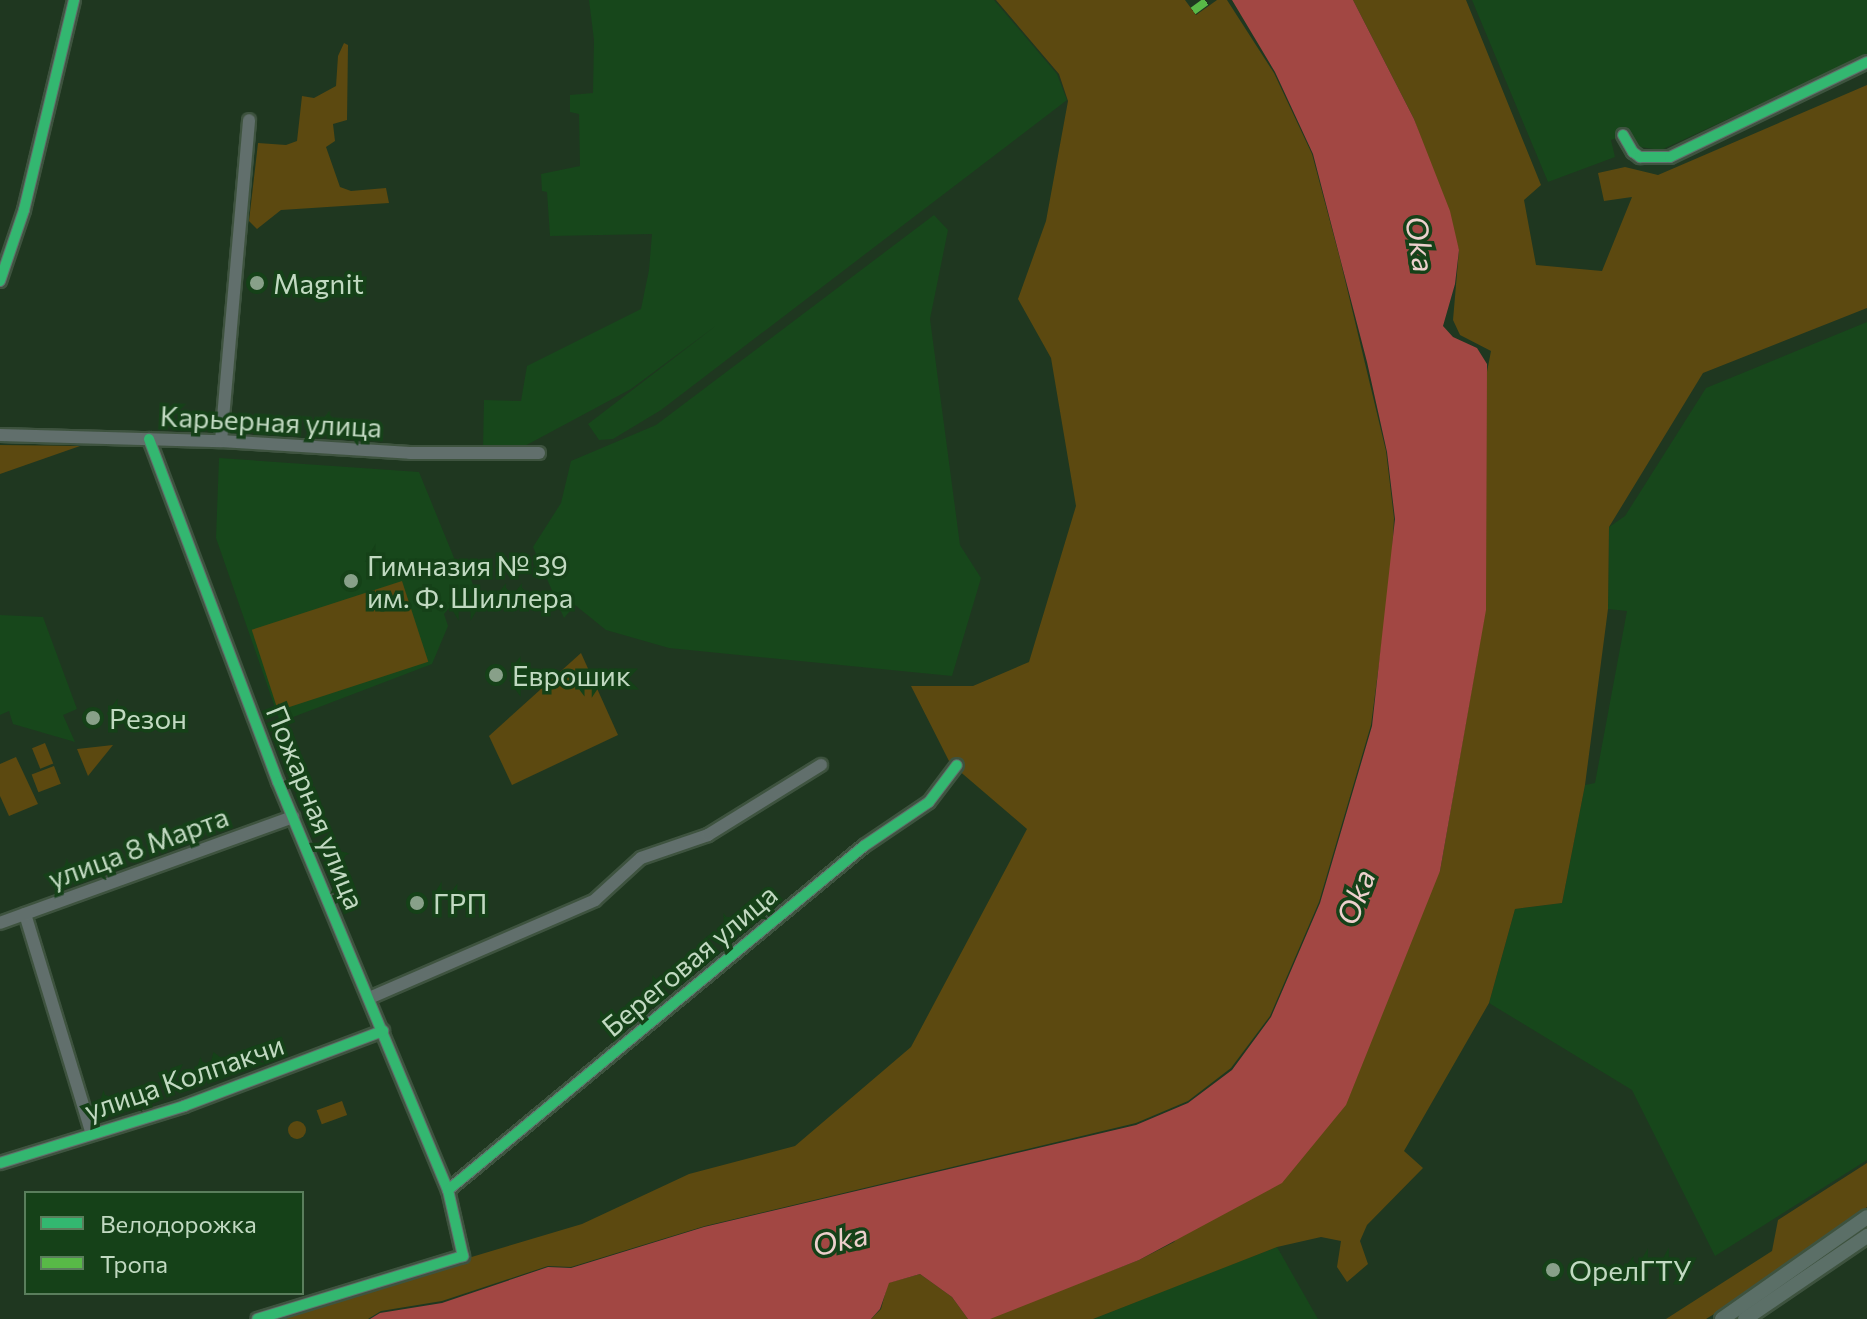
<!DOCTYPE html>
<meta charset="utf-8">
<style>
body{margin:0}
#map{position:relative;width:1867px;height:1319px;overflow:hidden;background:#1f3720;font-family:Commissioner,sans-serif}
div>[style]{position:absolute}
.built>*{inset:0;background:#17471b}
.green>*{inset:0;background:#5c4910;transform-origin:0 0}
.round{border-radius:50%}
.water>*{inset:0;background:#a24743}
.roads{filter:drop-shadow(2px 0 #3e533f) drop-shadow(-2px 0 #3e533f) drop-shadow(0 2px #3e533f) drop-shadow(0 -2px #3e533f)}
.minor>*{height:12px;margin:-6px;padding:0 6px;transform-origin:6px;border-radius:6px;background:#616f6c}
.major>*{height:14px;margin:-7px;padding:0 7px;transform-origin:7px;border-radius:7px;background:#5b6f67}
.quiet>*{height:8px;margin-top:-4px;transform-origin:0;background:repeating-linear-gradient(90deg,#58b947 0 16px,transparent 0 24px)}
.cycleway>*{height:10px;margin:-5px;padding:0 5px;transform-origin:5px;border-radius:5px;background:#33b770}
.dots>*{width:22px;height:22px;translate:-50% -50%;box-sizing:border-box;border:4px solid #154118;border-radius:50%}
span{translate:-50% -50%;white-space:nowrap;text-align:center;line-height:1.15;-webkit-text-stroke:7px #154118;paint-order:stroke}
.poi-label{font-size:28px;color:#c1d9c1}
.left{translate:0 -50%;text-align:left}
.street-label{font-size:28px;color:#c1d9c1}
.water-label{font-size:30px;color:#edd0cd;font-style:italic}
.legend{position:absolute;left:24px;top:1191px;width:280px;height:104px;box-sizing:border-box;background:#154118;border:2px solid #5a7e5c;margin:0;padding:10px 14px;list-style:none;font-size:24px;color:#c1d9c1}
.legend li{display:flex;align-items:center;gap:16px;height:40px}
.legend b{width:40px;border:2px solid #5a7e5c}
</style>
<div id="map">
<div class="built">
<div style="clip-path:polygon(589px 0,994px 0,1057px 74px,1067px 100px,661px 410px,613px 439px,599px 440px,588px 424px,717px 325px,631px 389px,521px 448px,483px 449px,484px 400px,521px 401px,527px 366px,641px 309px,649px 270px,652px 234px,550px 236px,547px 192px,542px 191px,541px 174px,580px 166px,579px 114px,570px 112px,570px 95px,593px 93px,594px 40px)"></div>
<div style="clip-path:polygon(1472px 0,1867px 0,1867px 55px,1661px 150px,1640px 147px,1629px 133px,1611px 140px,1615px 157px,1548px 182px)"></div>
<div style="clip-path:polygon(934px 215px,948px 230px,930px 319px,960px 545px,981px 578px,952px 676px,669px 648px,606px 630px,575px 605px,564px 618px,533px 547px,561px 503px,571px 461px,656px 425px)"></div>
<div style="clip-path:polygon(1867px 322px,1867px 1160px,1715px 1256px,1632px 1090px,1489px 1003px,1515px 909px,1562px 903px,1585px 785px,1595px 783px,1627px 611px,1608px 609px,1609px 527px,1625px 516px,1706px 388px)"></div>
<div style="clip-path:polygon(219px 458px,419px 472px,459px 570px,468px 570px,475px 591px,454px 602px,444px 614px,448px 626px,432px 664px,280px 722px,216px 538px)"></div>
<div style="clip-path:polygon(0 615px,43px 617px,77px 709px,63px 715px,75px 742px,13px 724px,9px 711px,0 715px)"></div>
<div style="clip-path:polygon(1277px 1247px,1318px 1319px,1093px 1319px,1183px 1283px)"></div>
</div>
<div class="green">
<div style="clip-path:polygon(996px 0,1185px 0,1196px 15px,1217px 0,1227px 0,1274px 73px,1312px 154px,1340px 259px,1386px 451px,1394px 518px,1391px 573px,1371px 725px,1319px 902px,1270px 1016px,1231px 1068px,1188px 1101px,1136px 1123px,705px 1226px,571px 1267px,548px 1266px,442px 1301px,381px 1311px,368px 1319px,264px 1319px,582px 1224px,689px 1174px,795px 1146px,911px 1047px,1027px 829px,950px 763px,911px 686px,973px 686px,1029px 662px,1076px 506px,1051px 358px,1018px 299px,1046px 221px,1068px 101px,1059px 74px)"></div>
<div style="clip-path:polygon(1353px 0,1466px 0,1541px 185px,1524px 200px,1536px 265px,1602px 271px,1632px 197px,1604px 201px,1598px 173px,1625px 167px,1658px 175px,1867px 85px,1867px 308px,1703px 373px,1609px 527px,1608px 609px,1585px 785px,1562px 903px,1515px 909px,1489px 1003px,1404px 1151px,1423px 1168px,1367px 1225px,1360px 1241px,1368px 1264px,1347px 1282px,1337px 1267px,1341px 1241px,1321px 1237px,1277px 1247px,1093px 1319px,985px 1319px,1139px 1260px,1174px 1242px,1440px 871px,1486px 606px,1486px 377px,1491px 351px,1460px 335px,1453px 320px,1459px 250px,1414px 119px)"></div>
<div style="clip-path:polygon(344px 43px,348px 45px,347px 120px,333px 124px,335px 141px,326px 147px,340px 187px,351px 191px,386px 188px,389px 203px,281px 210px,257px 229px,249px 221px,258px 143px,286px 145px,297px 141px,302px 96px,314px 98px,336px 86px,338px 56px)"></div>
<div style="clip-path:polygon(0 445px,80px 446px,0 474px)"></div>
<div style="left:402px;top:581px;width:85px;height:158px;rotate:72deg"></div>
<div style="clip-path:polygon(581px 653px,618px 735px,512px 785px,489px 736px)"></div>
<div style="left:45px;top:743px;width:22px;height:14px;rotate:68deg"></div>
<div style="clip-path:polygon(113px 745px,88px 776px,77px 749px)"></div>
<div style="clip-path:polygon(16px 757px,38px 804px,9px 816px,0 796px,0 764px)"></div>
<div style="left:54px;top:766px;width:19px;height:24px;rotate:69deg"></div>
<div style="left:342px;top:1101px;width:15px;height:27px;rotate:70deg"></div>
<div class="round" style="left:288px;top:1121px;width:18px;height:18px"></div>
<div style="clip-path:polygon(1867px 1163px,1867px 1207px,1781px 1273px,1706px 1319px,1666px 1319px,1772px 1251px,1778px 1220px)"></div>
<div style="clip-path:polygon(920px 1274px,952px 1297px,968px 1319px,871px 1319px,881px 1309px,888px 1283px)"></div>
</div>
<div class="water">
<div style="clip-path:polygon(1232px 0,1353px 0,1414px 119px,1450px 211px,1459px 250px,1455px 284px,1443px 326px,1453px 337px,1477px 348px,1487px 364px,1486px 610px,1440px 871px,1346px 1105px,1282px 1183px,1139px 1260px,990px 1319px,968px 1319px,952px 1297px,920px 1274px,889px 1283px,880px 1309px,871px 1319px,370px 1319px,380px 1313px,442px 1303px,548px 1267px,571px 1268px,704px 1227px,1136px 1125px,1188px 1103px,1232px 1070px,1271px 1017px,1320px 903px,1372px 726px,1395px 519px,1387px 452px,1367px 362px,1313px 154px,1275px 72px)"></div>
</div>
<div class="roads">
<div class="minor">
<div style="left:1623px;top:135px;width:20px;rotate:60deg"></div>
<div style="left:1633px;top:152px;width:9px;rotate:36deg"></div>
<div style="left:1640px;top:157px;width:30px"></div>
<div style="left:1670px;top:157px;width:219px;rotate:-25.7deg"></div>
<div style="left:0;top:281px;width:75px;rotate:-71.3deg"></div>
<div style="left:24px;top:210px;width:216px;rotate:-76.6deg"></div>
<div style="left:0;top:435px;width:221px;rotate:1.6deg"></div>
<div style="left:221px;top:441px;width:189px;rotate:3.6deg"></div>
<div style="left:410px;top:453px;width:129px"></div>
<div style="left:149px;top:439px;width:366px;rotate:69.4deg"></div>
<div style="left:278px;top:782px;width:442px;rotate:67.4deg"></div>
<div style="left:448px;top:1190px;width:68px;rotate:77.2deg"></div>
<div style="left:463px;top:1256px;width:215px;rotate:163deg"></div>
<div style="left:221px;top:441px;width:322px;rotate:-85deg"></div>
<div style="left:25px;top:914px;width:230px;rotate:73.1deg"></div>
<div style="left:0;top:923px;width:312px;rotate:-19.9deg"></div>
<div style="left:369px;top:998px;width:246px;rotate:-23.4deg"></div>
<div style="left:595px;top:900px;width:62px;rotate:-42.4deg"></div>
<div style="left:641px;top:858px;width:71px;rotate:-18.9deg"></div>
<div style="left:708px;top:835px;width:133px;rotate:-31.8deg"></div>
<div style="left:0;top:1163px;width:193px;rotate:-17.2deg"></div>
<div style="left:184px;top:1106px;width:213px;rotate:-20.7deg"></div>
<div style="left:448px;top:1190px;width:540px;rotate:-39.59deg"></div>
<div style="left:864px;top:846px;width:78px;rotate:-34.1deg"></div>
<div style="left:929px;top:802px;width:46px;rotate:-52.9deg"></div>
</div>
<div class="major">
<div style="left:1722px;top:1319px;width:177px;rotate:-35.1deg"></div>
<div style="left:1745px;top:1319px;width:148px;rotate:-34.2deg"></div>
</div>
</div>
<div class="quiet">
<div style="left:1193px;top:11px;width:19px;rotate:-36deg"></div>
</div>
<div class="cycleway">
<div style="left:1623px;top:135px;width:20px;rotate:60deg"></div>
<div style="left:1633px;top:152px;width:9px;rotate:36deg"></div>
<div style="left:1640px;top:157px;width:30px"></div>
<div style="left:1670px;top:157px;width:219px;rotate:-25.7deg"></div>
<div style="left:0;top:281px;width:75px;rotate:-71.3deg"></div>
<div style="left:24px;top:210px;width:216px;rotate:-76.6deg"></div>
<div style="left:149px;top:439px;width:366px;rotate:69.4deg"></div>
<div style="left:278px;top:782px;width:442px;rotate:67.4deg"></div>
<div style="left:448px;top:1190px;width:68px;rotate:77.2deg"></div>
<div style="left:463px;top:1256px;width:215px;rotate:163deg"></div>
<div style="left:0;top:1163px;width:193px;rotate:-17.2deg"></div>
<div style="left:184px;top:1106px;width:213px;rotate:-20.7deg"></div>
<div style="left:448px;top:1190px;width:540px;rotate:-39.59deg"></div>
<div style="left:864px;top:846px;width:78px;rotate:-34.1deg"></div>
<div style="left:929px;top:802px;width:46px;rotate:-52.9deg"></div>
</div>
<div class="dots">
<div style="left:257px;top:283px;background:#88a089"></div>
<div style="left:351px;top:581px;background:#88a089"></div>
<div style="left:496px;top:675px;background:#88a089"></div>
<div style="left:93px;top:718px;background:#88a089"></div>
<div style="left:417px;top:903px;background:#88a089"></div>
<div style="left:1553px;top:1270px;background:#88a089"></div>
</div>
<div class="poi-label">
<span class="left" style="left:273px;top:283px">Magnit</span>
<span class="left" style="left:367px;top:581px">Гимназия № 39<br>им. Ф. Шиллера</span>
<span class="left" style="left:512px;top:675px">Еврошик</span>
<span class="left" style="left:109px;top:718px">Резон</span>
<span class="left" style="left:433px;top:903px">ГРП</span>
<span class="left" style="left:1569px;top:1270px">ОрелГТУ</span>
</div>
<div class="street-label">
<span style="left:271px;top:421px;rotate:3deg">Карьерная улица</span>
<span style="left:316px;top:807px;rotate:68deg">Пожарная улица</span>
<span style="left:138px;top:847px;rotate:-20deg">улица 8 Марта</span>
<span style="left:689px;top:960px;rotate:-40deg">Береговая улица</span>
<span style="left:184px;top:1077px;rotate:-19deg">улица Колпакчи</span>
</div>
<div class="water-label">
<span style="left:1421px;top:244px;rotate:81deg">Oka</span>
<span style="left:1355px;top:897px;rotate:-69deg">Oka</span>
<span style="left:840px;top:1239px;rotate:-13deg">Oka</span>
</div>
<ul class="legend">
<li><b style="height:10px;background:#33b770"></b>Велодорожка</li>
<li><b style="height:10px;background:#58b947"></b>Тропа</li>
</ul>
</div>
